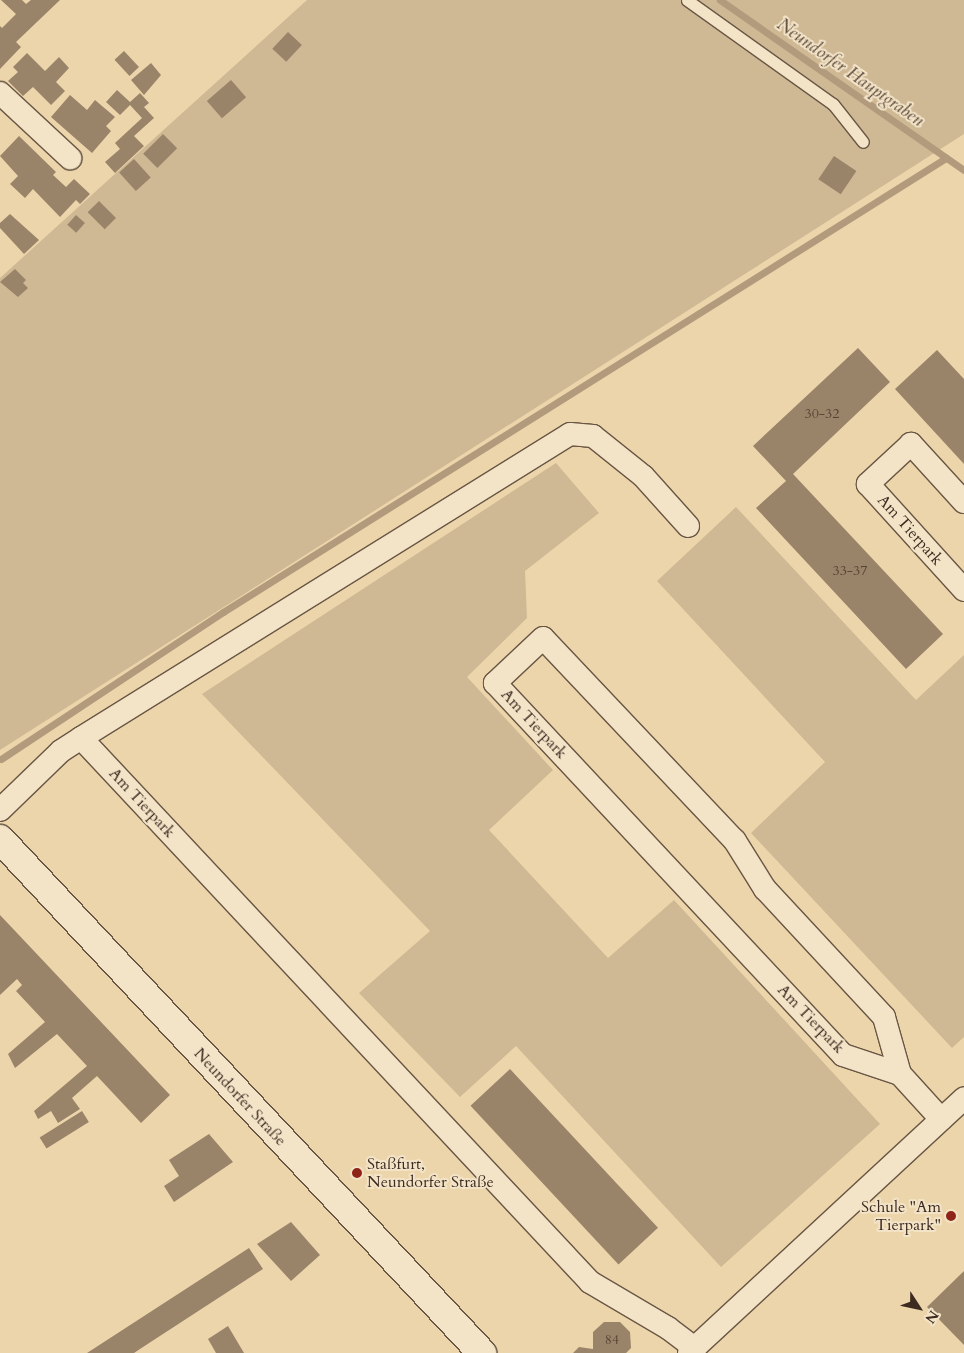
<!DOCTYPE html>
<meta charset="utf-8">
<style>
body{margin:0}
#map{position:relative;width:964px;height:1353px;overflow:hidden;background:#edd5ab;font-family:Cardo,serif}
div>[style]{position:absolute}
.green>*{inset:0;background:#cfb894}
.stream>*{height:7px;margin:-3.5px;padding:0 3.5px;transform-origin:3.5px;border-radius:3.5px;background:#b19b7c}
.building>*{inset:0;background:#998369;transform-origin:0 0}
.roads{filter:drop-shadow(1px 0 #695644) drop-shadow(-1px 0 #695644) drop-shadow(0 1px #695644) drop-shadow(0 -1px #695644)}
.service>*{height:11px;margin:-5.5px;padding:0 5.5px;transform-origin:5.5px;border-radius:5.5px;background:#f3e4c8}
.minor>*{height:22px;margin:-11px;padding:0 11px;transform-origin:11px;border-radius:11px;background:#f3e4c8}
.secondary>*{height:28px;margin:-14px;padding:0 14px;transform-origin:14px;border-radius:14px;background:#f3e4c8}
.dots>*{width:14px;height:14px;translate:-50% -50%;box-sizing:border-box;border:2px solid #f3e4c8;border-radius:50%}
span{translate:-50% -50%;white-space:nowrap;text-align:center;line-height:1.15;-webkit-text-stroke:4px #f3e4c8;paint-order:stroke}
.number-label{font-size:14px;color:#544133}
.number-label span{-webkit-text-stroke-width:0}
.street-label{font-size:16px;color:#3d2b21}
.poi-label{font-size:16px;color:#3d2b21}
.left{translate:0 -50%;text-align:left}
.right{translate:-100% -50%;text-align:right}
.water-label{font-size:18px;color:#5a4738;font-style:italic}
.north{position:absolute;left:894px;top:1283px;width:50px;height:50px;-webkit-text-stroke:4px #f3e4c8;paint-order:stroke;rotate:125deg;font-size:14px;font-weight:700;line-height:20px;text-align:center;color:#3d2b21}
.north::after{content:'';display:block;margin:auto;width:18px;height:22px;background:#3d2b21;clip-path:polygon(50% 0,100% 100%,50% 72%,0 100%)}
</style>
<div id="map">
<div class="green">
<div style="clip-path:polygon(307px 0,964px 0,964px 134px,0 750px,0 278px)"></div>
<div style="clip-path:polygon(556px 463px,599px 513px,525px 571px,527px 618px,467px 677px,553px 770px,489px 830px,608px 958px,674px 900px,880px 1124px,721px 1267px,516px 1046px,460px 1097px,359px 993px,430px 931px,202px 694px)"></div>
<div style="clip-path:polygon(736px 507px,916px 700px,964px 655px,964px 1037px,952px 1048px,751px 833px,825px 762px,657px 581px)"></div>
</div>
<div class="stream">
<div style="left:720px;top:0;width:297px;rotate:34.9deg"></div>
<div style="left:1px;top:759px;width:266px;rotate:-33.5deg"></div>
<div style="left:223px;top:612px;width:854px;rotate:-32.13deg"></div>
</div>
<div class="building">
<div style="clip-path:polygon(1px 0,22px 0,26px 4px,31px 0,60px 0,16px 42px,21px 47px,0 69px,0 26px,2px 28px,16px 14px)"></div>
<div style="left:288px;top:32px;width:19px;height:23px;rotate:43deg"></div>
<div style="left:124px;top:51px;width:22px;height:13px;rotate:47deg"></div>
<div style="clip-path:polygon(27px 53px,45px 71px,59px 57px,69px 68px,56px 82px,65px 91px,51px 105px,33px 87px,23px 96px,8px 81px,18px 72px,13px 67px)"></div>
<div style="clip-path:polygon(151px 63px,161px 75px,144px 95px,131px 80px)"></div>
<div style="left:231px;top:80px;width:23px;height:32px;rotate:49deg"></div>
<div style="clip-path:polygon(117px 90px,130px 102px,140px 93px,149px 103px,144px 107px,154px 118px,134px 136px,144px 146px,115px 173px,105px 162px,120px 149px,115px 143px,142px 118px,130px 105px,120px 115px,106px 102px)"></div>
<div style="clip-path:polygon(70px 95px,87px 110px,95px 100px,115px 117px,106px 126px,111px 131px,92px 153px,51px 117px)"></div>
<div style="left:163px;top:134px;width:20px;height:28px;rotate:45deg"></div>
<div style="clip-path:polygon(19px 136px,56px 172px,53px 175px,66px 187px,74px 179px,90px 194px,80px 204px,76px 200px,60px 217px,33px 189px,25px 198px,10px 184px,18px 176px,0 156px)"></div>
<div style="left:834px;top:156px;width:27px;height:28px;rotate:34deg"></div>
<div style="left:134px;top:159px;width:25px;height:20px;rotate:48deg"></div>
<div style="left:99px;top:201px;width:24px;height:16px;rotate:45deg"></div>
<div style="clip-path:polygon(10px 214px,39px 240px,24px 254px,0 228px,0 223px)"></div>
<div style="left:76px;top:215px;width:12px;height:13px;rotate:42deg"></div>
<div style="clip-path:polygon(15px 269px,26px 280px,23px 283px,28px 288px,18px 297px,0 282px)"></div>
<div style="clip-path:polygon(858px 348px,890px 382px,793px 474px,943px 634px,906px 669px,756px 508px,786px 481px,753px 446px)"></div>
<div style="clip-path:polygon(937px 350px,964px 379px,964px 464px,895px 389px)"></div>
<div style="clip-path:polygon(0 915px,170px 1095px,141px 1123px,97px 1076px,72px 1098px,80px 1109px,58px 1123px,51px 1111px,38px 1119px,34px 1111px,87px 1066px,57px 1034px,15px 1068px,8px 1054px,45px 1022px,16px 991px,22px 985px,17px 979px,0 995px)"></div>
<div style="left:510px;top:1069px;width:217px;height:54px;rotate:47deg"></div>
<div style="left:82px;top:1111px;width:13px;height:50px;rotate:58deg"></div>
<div style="clip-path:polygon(209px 1134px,233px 1162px,174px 1202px,164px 1186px,179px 1176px,169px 1160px)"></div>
<div style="clip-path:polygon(291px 1222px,320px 1255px,291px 1281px,257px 1244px)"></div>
<div style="clip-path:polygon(249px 1248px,263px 1269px,143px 1347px,134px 1353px,87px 1353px)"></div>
<div style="clip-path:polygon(964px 1271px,964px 1345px,927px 1307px)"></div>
<div style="clip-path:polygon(604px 1322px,620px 1322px,630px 1332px,631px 1348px,626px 1353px,573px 1353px,579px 1347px,593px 1349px,593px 1332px)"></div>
<div style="clip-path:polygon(228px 1326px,244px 1353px,216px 1353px,208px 1339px)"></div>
</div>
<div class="roads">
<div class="service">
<div style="left:687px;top:0;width:179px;rotate:35.5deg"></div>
<div style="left:833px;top:104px;width:48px;rotate:51.7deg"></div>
</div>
<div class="minor">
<div style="left:0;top:93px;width:96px;rotate:42.9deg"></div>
<div style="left:964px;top:502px;width:79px;rotate:-132.4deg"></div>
<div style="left:911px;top:444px;width:59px;rotate:137.1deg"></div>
<div style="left:868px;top:484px;width:143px;rotate:47.8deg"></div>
<div style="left:688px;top:526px;width:67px;rotate:-132deg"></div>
<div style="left:643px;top:476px;width:64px;rotate:-141.3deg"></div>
<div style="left:593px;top:436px;width:23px;rotate:-175deg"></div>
<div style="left:570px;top:434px;width:576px;rotate:148.13deg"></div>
<div style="left:81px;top:738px;width:745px;rotate:46.9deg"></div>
<div style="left:590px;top:1282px;width:91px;rotate:30.5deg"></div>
<div style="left:668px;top:1328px;width:34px;rotate:37deg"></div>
<div style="left:0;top:810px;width:85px;rotate:-44deg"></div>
<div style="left:61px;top:751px;width:24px;rotate:-33deg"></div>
<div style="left:900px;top:1074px;width:59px;rotate:-105.7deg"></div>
<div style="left:884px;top:1017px;width:175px;rotate:-132.9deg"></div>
<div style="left:765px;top:889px;width:57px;rotate:-122deg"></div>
<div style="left:735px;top:841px;width:279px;rotate:-133.4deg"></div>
<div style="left:543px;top:638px;width:66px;rotate:136.8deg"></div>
<div style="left:495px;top:683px;width:509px;rotate:46.91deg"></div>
<div style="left:843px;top:1055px;width:60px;rotate:18.4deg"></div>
<div style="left:900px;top:1074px;width:61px;rotate:47.7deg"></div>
<div style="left:689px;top:1353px;width:375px;rotate:-42.8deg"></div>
</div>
<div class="secondary">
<div style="left:0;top:839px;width:705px;rotate:46.84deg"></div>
</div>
</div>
<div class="dots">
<div style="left:357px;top:1173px;background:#8f2418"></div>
<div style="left:951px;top:1216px;background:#8f2418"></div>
</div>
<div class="number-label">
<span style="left:822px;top:414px">30-32</span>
<span style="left:850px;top:571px">33-37</span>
<span style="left:612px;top:1340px">84</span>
</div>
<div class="street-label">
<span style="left:910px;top:530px;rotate:48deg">Am Tierpark</span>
<span style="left:534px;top:724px;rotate:47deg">Am Tierpark</span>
<span style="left:142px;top:803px;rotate:47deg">Am Tierpark</span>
<span style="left:811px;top:1019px;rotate:46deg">Am Tierpark</span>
<span style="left:240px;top:1097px;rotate:47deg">Neundorfer Straße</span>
</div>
<div class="poi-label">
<span class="left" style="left:367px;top:1173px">Staßfurt,<br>Neundorfer Straße</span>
<span class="right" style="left:941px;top:1216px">Schule "Am<br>Tierpark"</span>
</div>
<div class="water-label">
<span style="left:850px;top:73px;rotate:35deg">Neundorfer Hauptgraben</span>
</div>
<div class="north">N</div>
</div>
